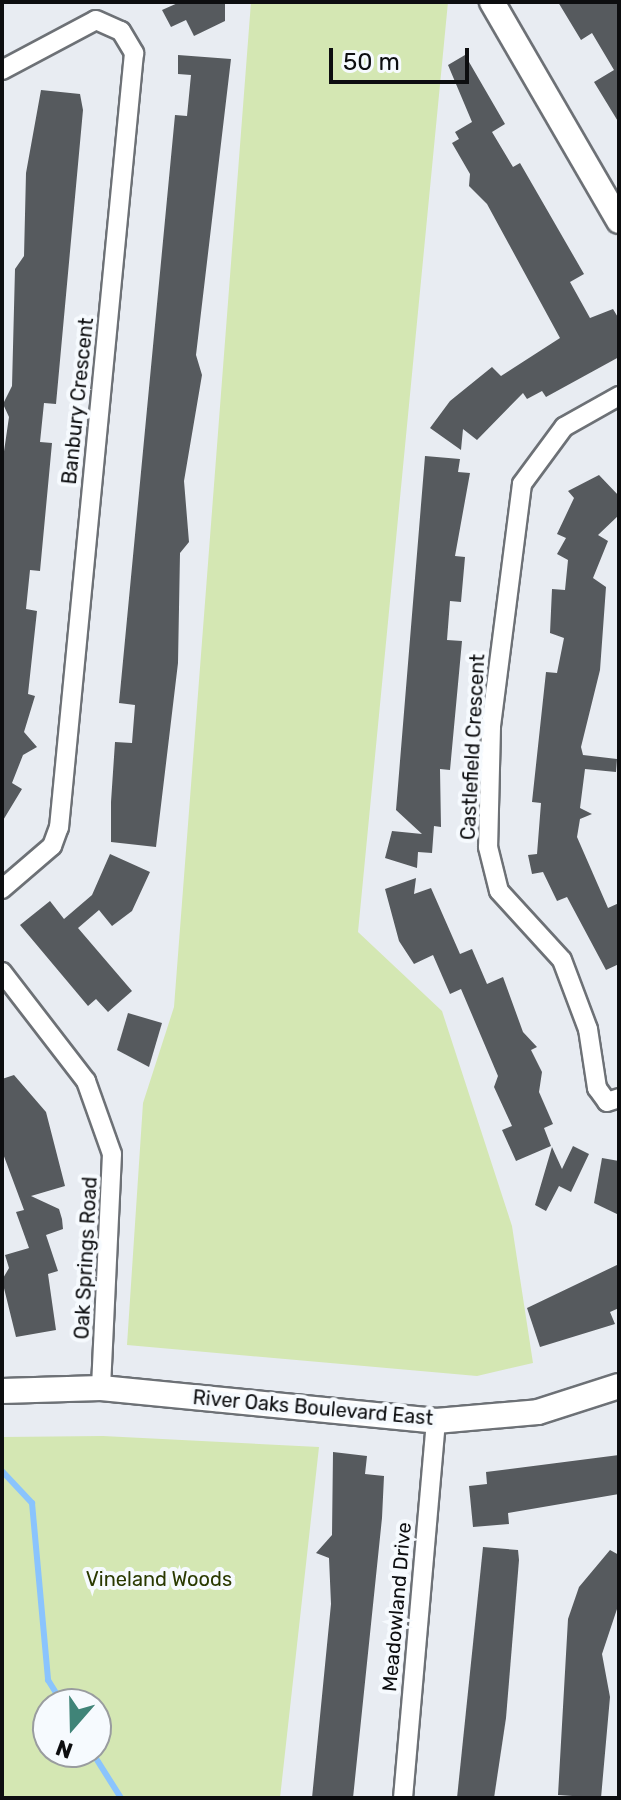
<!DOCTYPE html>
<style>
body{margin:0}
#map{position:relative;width:621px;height:1800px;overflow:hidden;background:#e8ecf2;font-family:Rubik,sans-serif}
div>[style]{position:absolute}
.green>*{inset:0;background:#d4e7b3}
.stream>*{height:6px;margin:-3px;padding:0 3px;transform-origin:3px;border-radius:3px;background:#8ac4fd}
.building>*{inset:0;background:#565a5e}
.roads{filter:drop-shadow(2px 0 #6d7176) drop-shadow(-2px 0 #6d7176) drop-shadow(0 2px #6d7176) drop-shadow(0 -2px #6d7176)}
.minor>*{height:18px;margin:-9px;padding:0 9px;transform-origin:9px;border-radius:9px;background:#fff}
.tertiary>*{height:24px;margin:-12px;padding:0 12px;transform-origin:12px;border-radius:12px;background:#fff}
span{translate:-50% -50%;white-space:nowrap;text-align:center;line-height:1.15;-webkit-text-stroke:8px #f6fafe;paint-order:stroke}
.street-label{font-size:20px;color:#0d0e10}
.park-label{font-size:20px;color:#2a3901}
.frame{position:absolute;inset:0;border:4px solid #0d0e10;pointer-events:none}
.north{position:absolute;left:32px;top:1688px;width:80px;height:80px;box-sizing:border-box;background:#f6fafe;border:2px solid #999c9f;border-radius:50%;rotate:200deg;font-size:22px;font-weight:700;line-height:32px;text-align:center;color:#0d0e10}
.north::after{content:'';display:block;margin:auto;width:28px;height:36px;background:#408478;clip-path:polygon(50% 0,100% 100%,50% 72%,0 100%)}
.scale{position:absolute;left:329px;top:48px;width:140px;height:36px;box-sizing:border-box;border:4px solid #0d0e10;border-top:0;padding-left:10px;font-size:24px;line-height:28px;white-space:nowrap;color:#0d0e10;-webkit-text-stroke:6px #f6fafe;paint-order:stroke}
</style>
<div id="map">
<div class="green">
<div style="clip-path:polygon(251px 2px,448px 2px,358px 932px,442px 1011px,512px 1226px,533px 1363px,477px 1376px,127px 1345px,143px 1103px,174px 1007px)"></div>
<div style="clip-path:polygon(evenodd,103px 1436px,319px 1447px,280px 1798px,2px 1798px,2px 1437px,103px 1436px,96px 1704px,96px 1752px,48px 1752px,48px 1704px,96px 1704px)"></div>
</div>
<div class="stream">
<div style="left:2px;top:1471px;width:44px;rotate:46.8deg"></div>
<div style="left:32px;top:1503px;width:178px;rotate:84.8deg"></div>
<div style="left:48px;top:1680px;width:28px;rotate:58deg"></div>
<div style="left:92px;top:1752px;width:54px;rotate:57.8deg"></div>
</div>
<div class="building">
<div style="clip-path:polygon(180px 2px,225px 2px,225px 21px,194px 36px,186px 20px,171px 27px,162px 10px)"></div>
<div style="clip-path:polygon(558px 2px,619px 2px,619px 123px,594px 82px,614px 70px,592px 33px,581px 40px)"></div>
<div style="clip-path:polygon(178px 55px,231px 59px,196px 355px,202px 375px,184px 481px,189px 542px,180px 553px,178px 663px,156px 847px,111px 842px,111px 802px,115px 742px,132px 743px,135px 705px,119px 703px,175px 115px,187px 116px,191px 75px,178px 74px)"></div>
<div style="clip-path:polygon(465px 55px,505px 124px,492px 132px,513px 167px,520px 163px,584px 274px,570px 282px,590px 318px,613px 309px,619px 319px,619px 357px,546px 397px,542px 391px,527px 399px,523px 393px,477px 440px,463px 429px,461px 450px,430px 428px,450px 401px,492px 367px,501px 376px,560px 338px,487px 204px,469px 186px,470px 174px,452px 143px,459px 139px,455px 132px,472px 122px,448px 65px)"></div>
<div style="clip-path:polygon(41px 90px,80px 94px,83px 110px,56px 404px,44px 403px,40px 442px,52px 443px,40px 571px,30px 570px,26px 609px,37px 611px,28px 694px,35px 696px,24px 732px,37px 747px,23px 755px,12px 783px,22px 789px,2px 822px,2px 465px,9px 417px,3px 404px,12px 386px,15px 269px,24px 256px,26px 173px)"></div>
<div style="clip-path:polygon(425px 456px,460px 459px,458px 472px,470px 473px,455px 556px,465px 557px,461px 602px,450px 601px,447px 640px,462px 641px,450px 770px,440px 769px,441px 827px,434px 826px,432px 853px,418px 852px,417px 868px,385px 858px,392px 831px,422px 834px,396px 810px)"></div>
<div style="clip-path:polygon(599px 475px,619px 496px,619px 515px,598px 535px,608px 541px,593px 578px,606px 587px,600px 670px,581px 747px,583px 755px,617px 759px,616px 772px,585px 769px,580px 808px,592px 814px,580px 819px,577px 837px,608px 908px,619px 903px,619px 964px,606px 970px,567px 897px,557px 901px,543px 872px,532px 874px,528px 855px,537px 854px,541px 803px,532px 802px,546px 672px,557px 673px,564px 638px,550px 633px,552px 589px,565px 590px,568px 560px,557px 554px,566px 538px,557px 534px,574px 498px,568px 491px)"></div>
<div style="clip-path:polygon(110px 854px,150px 872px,132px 911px,112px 926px,99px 910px,78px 928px,132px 991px,108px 1012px,96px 999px,88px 1006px,20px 925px,50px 901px,64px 919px,92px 895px)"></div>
<div style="clip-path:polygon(416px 878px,414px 894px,431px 888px,460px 954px,472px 949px,487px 984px,503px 977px,523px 1032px,537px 1047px,531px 1050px,542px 1072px,539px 1092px,553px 1124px,544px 1128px,551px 1146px,516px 1161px,502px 1130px,512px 1126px,494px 1087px,498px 1076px,461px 989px,450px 994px,433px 955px,414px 964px,399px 941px,385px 889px)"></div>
<div style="clip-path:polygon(128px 1013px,162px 1023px,149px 1067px,117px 1050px)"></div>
<div style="clip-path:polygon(14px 1075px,46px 1112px,65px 1186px,31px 1196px,59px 1209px,62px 1219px,63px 1229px,46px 1235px,58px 1271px,48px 1274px,56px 1330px,16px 1337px,2px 1280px,9px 1268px,5px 1255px,29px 1248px,16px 1212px,24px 1210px,2px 1151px,2px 1079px)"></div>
<div style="clip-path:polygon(573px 1146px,589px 1154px,571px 1192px,559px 1186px,546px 1211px,535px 1205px,552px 1147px,562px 1169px)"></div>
<div style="clip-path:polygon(602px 1158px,619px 1161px,619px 1215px,594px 1203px)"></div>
<div style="clip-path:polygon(619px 1264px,619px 1308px,610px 1312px,615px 1324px,540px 1347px,527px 1308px)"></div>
<div style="clip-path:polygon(333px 1452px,367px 1456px,365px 1474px,384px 1476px,382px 1518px,353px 1798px,312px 1798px,331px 1604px,329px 1558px,316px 1553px,332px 1535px)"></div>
<div style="clip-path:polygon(619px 1455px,619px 1494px,508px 1513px,509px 1524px,473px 1527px,469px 1486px,487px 1484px,486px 1472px)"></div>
<div style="clip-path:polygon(483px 1547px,518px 1550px,519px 1560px,506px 1718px,494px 1798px,457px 1798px)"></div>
<div style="clip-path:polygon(610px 1550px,619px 1555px,619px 1603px,602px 1654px,610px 1697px,601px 1798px,558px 1795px,568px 1619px,579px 1587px)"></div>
</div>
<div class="roads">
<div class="minor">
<div style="left:2px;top:70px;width:106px;rotate:-28deg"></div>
<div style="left:96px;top:20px;width:27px;rotate:24deg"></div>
<div style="left:121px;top:31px;width:26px;rotate:59deg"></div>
<div style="left:134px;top:53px;width:778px;rotate:95.53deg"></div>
<div style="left:59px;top:827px;width:20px;rotate:110deg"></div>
<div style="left:52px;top:846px;width:66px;rotate:139.3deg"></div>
<div style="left:619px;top:396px;width:63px;rotate:150.6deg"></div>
<div style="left:564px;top:427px;width:71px;rotate:126.4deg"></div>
<div style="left:522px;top:484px;width:245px;rotate:97.3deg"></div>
<div style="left:491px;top:727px;width:120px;rotate:91.4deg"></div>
<div style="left:488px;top:847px;width:45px;rotate:76deg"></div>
<div style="left:499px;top:891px;width:93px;rotate:47.6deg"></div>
<div style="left:562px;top:960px;width:74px;rotate:69.4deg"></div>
<div style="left:588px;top:1029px;width:60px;rotate:81.3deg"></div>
<div style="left:597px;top:1088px;width:17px;rotate:54deg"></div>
<div style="left:607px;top:1102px;width:13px;rotate:-18deg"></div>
<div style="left:2px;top:972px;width:138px;rotate:52.4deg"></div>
<div style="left:86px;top:1081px;width:77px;rotate:70.4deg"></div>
<div style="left:112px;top:1154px;width:234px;rotate:92.7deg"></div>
<div style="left:403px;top:1798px;width:378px;rotate:-85deg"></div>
</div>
<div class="tertiary">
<div style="left:492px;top:2px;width:253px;rotate:59.9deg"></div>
<div style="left:2px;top:1391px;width:99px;rotate:-1.7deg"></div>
<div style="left:101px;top:1388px;width:337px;rotate:5.6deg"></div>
<div style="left:436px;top:1421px;width:102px;rotate:-5deg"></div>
<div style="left:538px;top:1412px;width:85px;rotate:-17.8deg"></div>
</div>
</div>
<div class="street-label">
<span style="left:78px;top:401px;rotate:-84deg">Banbury Crescent</span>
<span style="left:473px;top:747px;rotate:-87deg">Castlefield Crescent</span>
<span style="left:86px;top:1258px;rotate:-87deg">Oak Springs Road</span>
<span style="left:313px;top:1408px;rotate:5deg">River Oaks Boulevard East</span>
<span style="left:397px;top:1607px;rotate:-85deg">Meadowland Drive</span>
</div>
<div class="park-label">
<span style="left:159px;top:1579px">Vineland Woods</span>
</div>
<div class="frame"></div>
<div class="north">N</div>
<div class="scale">50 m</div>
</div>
